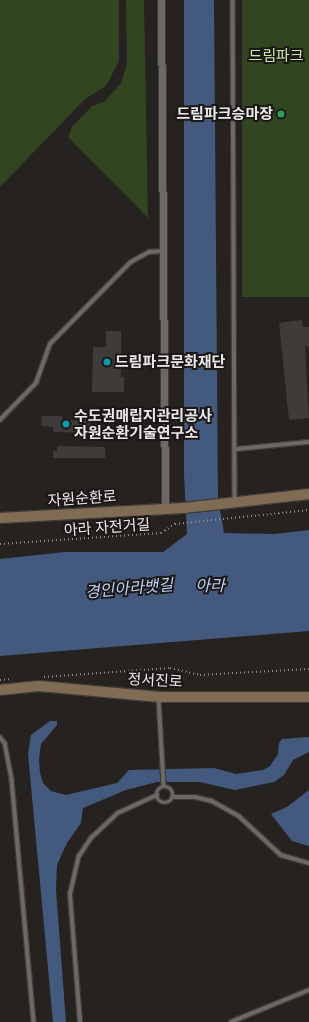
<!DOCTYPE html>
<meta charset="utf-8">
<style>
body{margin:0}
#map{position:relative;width:309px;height:1022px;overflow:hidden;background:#252220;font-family:"Space Grotesk","Noto Sans KR",sans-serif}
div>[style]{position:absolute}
.green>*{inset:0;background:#314520;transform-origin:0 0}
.water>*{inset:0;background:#43597d}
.building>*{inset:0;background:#3e3b38}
.path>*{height:1.5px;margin-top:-0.75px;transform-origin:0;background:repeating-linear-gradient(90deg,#8f8c8b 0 1px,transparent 0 4px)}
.roads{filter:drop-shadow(1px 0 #3e3c3b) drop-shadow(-1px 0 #3e3c3b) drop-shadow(0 1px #3e3c3b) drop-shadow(0 -1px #3e3c3b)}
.lane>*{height:3.5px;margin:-1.75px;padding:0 1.75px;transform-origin:1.75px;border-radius:1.75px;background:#6c6866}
.lane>.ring{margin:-1.75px;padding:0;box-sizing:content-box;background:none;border:3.5px solid #6c6866;border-radius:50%}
.street>*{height:7px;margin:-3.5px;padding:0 3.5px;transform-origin:3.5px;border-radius:3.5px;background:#6c6866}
.secondary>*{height:10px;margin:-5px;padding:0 5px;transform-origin:5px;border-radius:5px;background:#806c52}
.dots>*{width:11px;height:11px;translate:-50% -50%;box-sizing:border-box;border:2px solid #1c1817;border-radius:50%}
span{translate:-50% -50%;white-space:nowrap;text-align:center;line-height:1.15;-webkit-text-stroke:4px #1c1817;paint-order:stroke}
.park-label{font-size:15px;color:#c6ebaa}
.poi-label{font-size:15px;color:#eae8e7;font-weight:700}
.right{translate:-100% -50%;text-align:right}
.left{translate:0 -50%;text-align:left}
.street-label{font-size:15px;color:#eae8e7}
.water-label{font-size:16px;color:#bad0f5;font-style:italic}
</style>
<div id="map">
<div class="green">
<div style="clip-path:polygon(0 0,119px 0,119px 61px,106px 86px,85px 99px,0 187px)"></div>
<div style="clip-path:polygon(126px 0,144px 0,148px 218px,68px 137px,72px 127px,92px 106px,104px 102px,121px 83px,127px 64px)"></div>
<div style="left:242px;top:0;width:67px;height:297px"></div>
</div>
<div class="water">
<div style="clip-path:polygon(184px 0,214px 0,218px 498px,224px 533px,274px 534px,309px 530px,309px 631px,0 656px,0 559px,65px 552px,163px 552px,187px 534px,184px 475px)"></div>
<div style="clip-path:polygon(50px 721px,57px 721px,57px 725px,41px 744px,39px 759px,40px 773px,43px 783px,51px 791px,66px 795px,117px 783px,129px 770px,214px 768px,236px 774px,263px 770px,270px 766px,278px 754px,279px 743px,282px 739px,309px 737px,309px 752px,293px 760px,284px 775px,274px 782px,235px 790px,200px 782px,157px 782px,126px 790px,83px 808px,81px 823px,67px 843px,57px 865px,56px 890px,66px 1022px,53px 1022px,28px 754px,31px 735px)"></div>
<div style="clip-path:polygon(309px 790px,309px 846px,292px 841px,271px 814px,287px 807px)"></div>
</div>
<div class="building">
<div style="clip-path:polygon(302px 320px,303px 327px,309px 327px,309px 346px,305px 347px,309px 418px,289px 420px,279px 323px)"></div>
<div style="clip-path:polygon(106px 331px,121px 331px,121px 377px,124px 377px,124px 392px,92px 392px,93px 347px,106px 347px)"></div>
<div style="clip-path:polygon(42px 416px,62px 416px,62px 420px,90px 421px,89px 433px,53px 432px,53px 427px,41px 426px)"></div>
<div style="clip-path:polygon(57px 446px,105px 447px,105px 458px,53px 458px,53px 451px,57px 451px)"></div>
</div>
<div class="path">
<div style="left:0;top:544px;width:161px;rotate:-3.9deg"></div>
<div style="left:161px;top:533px;width:17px;rotate:-33deg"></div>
<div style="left:175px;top:524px;width:135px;rotate:-6deg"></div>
<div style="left:44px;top:677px;width:126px;rotate:-4.1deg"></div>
<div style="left:170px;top:668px;width:31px;rotate:13deg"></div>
<div style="left:200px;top:675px;width:109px;rotate:-3.2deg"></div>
<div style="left:0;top:680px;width:12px;rotate:-5deg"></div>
</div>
<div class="roads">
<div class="lane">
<div style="left:233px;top:0;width:501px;rotate:89.77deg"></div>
<div style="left:0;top:420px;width:52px;rotate:-45.8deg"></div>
<div style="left:36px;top:383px;width:41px;rotate:-70.3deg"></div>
<div style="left:50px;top:344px;width:115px;rotate:-45.4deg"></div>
<div style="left:131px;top:262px;width:21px;rotate:-29deg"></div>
<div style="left:149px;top:252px;width:14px;rotate:-4deg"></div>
<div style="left:236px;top:449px;width:73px;rotate:-5.5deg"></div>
<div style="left:159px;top:698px;width:88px;rotate:86.7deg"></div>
<div style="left:0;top:737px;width:8px;rotate:50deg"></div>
<div style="left:5px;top:743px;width:38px;rotate:79deg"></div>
<div style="left:12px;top:780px;width:243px;rotate:84.8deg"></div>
<div class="ring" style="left:157px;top:787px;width:12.5px;height:12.5px"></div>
<div style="left:174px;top:797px;width:21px"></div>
<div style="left:195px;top:797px;width:17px;rotate:13deg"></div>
<div style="left:212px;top:801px;width:31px;rotate:29deg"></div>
<div style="left:239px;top:816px;width:57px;rotate:42.9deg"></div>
<div style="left:281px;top:855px;width:29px;rotate:16deg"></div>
<div style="left:80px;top:1022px;width:128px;rotate:-94.5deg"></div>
<div style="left:70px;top:894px;width:39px;rotate:-77deg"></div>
<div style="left:79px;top:856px;width:22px;rotate:-56deg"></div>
<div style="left:91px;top:838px;width:37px;rotate:-43deg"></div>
<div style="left:118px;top:813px;width:43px;rotate:-24.8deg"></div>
<div style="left:231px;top:1022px;width:84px;rotate:-22.3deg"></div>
</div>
<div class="street">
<div style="left:161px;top:0;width:507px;rotate:89.55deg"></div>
</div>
<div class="secondary">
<div style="left:0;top:518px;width:184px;rotate:-3.1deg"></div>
<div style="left:184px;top:508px;width:126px;rotate:-6.4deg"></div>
<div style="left:0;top:690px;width:39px;rotate:-6deg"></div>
<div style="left:39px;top:686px;width:121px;rotate:5.2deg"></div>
<div style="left:159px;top:697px;width:150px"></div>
</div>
</div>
<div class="dots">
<div style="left:281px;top:114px;background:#2e9e5b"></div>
<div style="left:107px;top:362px;background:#0f9aa8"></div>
<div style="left:66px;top:424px;background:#0f9aa8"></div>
</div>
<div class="park-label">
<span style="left:276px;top:56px">드림파크</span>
</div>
<div class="poi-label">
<span class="right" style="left:273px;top:114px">드림파크승마장</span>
<span class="left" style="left:115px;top:362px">드림파크문화재단</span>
<span class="left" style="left:74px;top:424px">수도권매립지관리공사<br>자원순환기술연구소</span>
</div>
<div class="street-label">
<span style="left:82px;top:498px;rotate:-4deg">자원순환로</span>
<span style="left:107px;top:527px;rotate:-4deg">아라 자전거길</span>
<span style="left:155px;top:680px;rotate:3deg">정서진로</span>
</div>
<div class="water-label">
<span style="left:210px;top:586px">아라</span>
<span style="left:129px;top:589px;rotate:-5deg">경인아라뱃길</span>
</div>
</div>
